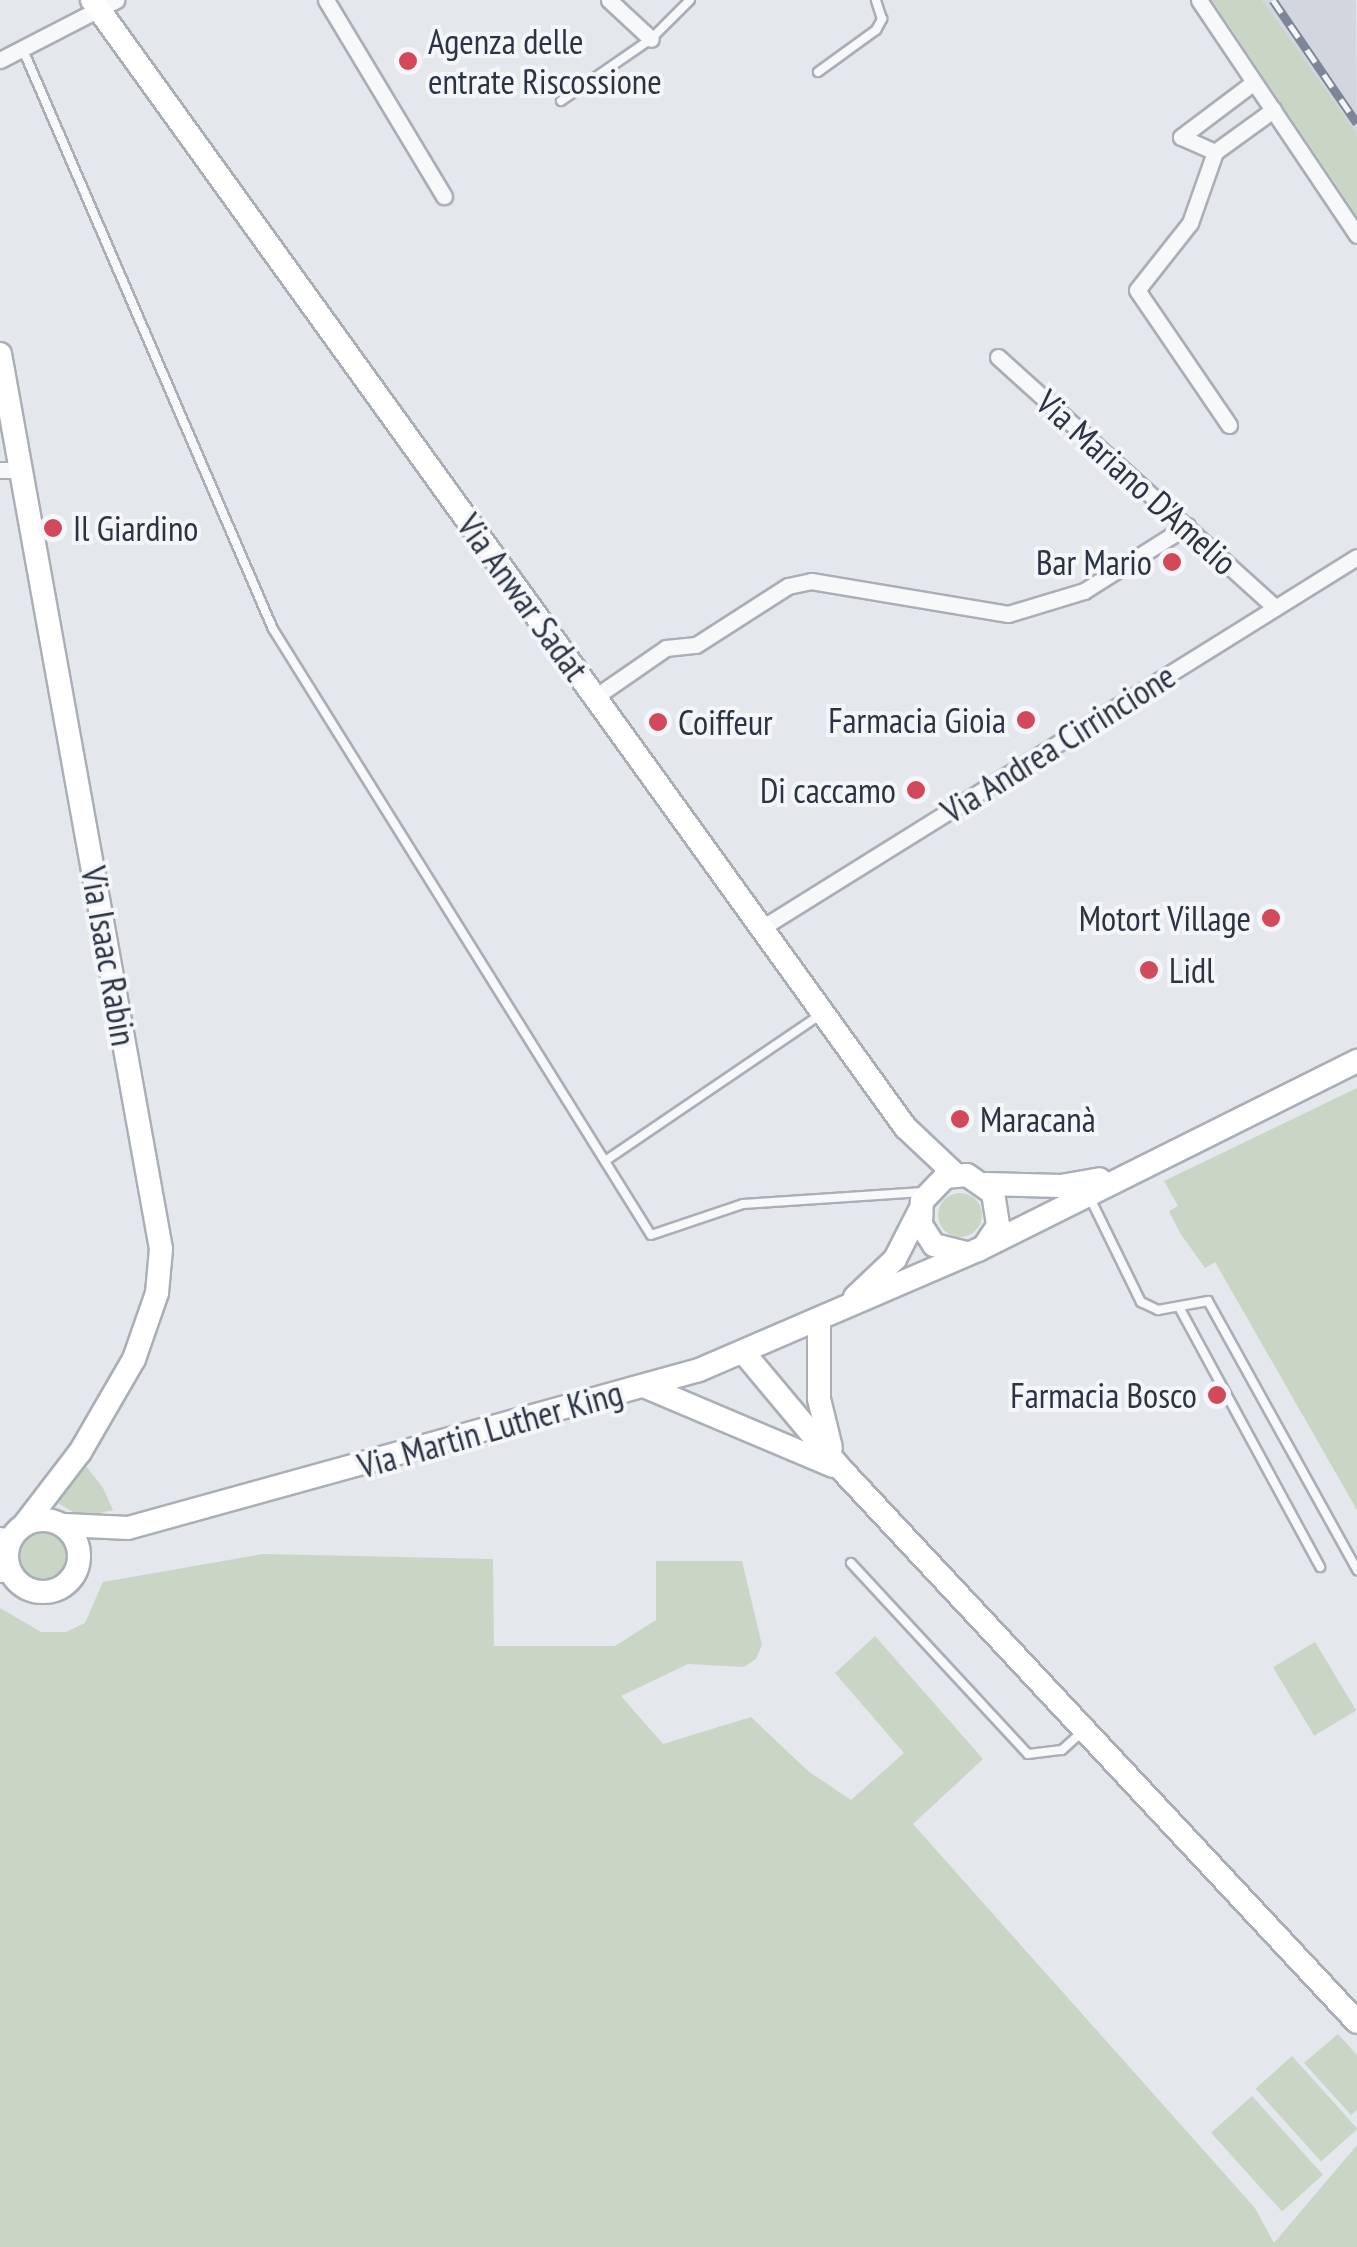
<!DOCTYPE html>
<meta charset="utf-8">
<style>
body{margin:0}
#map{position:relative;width:1357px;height:2247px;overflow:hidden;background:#e4e7ec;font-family:"PT Sans Narrow",sans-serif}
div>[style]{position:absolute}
.built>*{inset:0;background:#d2d6de}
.green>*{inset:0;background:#c9d6c5;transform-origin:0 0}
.round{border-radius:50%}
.roads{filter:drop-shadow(2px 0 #a9aeb7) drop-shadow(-2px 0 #a9aeb7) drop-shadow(0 2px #a9aeb7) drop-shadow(0 -2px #a9aeb7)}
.lane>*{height:8px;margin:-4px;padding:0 4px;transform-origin:4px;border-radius:4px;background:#f7f8fa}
.street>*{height:15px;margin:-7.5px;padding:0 7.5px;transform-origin:7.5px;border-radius:7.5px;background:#f7f8fa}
.secondary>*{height:22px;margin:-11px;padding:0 11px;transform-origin:11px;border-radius:11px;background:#fff}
.secondary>.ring{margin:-11px;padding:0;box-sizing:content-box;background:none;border:22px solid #fff;border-radius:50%}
.rail>*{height:9px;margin-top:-4.5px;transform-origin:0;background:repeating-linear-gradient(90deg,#f4f6f9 0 15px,#7d8696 0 30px);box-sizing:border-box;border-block:2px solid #7d8696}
.dots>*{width:28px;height:28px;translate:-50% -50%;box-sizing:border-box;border:5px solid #f4f6f9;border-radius:50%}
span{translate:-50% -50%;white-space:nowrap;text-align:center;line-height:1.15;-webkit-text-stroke:8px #f4f6f9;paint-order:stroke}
.poi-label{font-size:35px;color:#2b3445}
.left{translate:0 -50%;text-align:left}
.right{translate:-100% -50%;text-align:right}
.street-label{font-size:35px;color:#2b3445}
</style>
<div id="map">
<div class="built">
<div style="clip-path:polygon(1262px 0,1356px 0,1357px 134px,1317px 81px)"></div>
</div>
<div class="green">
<div style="clip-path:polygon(1212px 0,1262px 0,1357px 134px,1357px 216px)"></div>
<div style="clip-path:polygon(1357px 1088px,1357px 1510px,1215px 1262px,1205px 1268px,1180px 1233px,1169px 1211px,1178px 1206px,1164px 1181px)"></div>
<div class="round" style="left:938px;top:1193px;width:44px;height:44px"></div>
<div style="clip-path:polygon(86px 1466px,103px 1488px,113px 1510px,81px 1517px,58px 1503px)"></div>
<div class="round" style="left:20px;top:1533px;width:48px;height:48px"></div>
<div style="clip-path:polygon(263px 1554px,493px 1559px,494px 1646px,615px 1646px,656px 1620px,656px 1561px,742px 1561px,762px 1645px,756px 1659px,744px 1667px,688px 1664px,621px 1696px,663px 1744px,751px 1717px,808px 1771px,851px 1800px,904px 1753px,835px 1673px,875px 1636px,983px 1759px,913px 1824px,1255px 2208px,1274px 2243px,1357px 2145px,1357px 2247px,0 2247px,0 1608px,41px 1632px,66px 1632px,85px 1623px,103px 1582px)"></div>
<div style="left:1315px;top:1642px;width:80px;height:49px;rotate:59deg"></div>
<div style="clip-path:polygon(1338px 2034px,1357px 2055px,1357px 2110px,1351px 2115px,1304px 2063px)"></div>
<div style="left:1292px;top:2056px;width:98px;height:49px;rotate:48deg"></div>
<div style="left:1252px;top:2096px;width:106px;height:55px;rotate:48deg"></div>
</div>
<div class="roads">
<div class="lane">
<div style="left:24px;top:52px;width:628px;rotate:66.66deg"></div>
<div style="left:273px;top:629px;width:714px;rotate:58.05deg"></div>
<div style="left:651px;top:1235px;width:97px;rotate:-18.6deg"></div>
<div style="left:743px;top:1204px;width:180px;rotate:-3.8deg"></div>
<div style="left:818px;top:72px;width:72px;rotate:-35.9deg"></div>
<div style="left:876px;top:30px;width:13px;rotate:-61deg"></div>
<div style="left:882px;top:19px;width:20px;rotate:-108deg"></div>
<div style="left:561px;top:101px;width:109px;rotate:-34.6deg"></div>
<div style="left:651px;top:39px;width:55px;rotate:-45deg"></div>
<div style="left:605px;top:1161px;width:258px;rotate:-34.2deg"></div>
<div style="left:1090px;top:1198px;width:116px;rotate:63.9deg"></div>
<div style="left:1141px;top:1302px;width:19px;rotate:25deg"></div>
<div style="left:1158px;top:1310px;width:51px;rotate:-10.2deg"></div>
<div style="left:1208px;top:1301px;width:308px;rotate:61deg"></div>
<div style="left:1179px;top:1307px;width:296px;rotate:61.5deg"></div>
<div style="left:0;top:1532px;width:14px;rotate:8deg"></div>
<div style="left:851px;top:1563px;width:260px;rotate:47.2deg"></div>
<div style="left:1028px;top:1754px;width:34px;rotate:-7deg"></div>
<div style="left:1062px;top:1750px;width:25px;rotate:-42deg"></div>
</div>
<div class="street">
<div style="left:326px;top:0;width:229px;rotate:59deg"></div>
<div style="left:609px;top:0;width:57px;rotate:42.9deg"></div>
<div style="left:1199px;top:0;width:283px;rotate:56.1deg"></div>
<div style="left:0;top:60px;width:131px;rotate:-27.3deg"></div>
<div style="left:1215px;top:152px;width:37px;rotate:-156deg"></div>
<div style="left:1181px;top:137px;width:91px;rotate:-37deg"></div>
<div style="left:998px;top:357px;width:373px;rotate:42.1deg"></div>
<div style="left:1229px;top:425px;width:163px;rotate:-124.3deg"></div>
<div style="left:1137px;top:290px;width:85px;rotate:-51.7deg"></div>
<div style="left:1190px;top:223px;width:75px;rotate:-70.6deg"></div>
<div style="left:1215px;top:152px;width:72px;rotate:-35.9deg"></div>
<div style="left:0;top:470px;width:22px"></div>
<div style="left:595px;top:697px;width:86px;rotate:-34.6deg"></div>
<div style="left:666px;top:648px;width:30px;rotate:-6deg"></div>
<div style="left:696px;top:645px;width:109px;rotate:-32.7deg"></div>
<div style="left:788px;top:586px;width:24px;rotate:-12deg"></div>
<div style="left:811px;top:581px;width:200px;rotate:9.5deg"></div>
<div style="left:1008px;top:614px;width:79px;rotate:-16.8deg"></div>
<div style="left:1084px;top:591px;width:122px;rotate:-32.3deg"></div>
<div style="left:760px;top:929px;width:703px;rotate:-31.93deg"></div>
<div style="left:0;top:1552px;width:11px;rotate:-45deg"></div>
<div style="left:0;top:1574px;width:9px;rotate:-13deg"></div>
</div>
<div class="secondary">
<div style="left:92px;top:0;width:1390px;rotate:54.19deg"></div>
<div style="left:905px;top:1127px;width:70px;rotate:43.3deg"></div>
<div style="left:0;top:354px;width:909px;rotate:79.8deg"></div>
<div style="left:161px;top:1249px;width:44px;rotate:95.2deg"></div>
<div style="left:157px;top:1293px;width:70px;rotate:109.2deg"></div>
<div style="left:134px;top:1359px;width:108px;rotate:120.1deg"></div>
<div style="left:80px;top:1452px;width:92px;rotate:127.5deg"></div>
<div style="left:986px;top:1184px;width:75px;rotate:1.5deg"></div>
<div style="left:1061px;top:1186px;width:39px;rotate:-10deg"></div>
<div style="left:966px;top:1253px;width:33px;rotate:-166deg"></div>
<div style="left:934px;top:1245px;width:24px;rotate:-123deg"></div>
<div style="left:921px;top:1225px;width:24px;rotate:-88deg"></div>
<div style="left:922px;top:1201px;width:33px;rotate:-46deg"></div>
<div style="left:945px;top:1177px;width:22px;rotate:-5deg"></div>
<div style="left:967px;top:1175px;width:32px;rotate:35deg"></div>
<div style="left:993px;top:1193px;width:33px;rotate:81deg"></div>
<div style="left:998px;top:1226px;width:22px;rotate:124deg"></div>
<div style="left:855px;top:1297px;width:55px;rotate:-43.5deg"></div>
<div style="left:895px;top:1259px;width:53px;rotate:-62.9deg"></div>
<div style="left:819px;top:1319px;width:80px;rotate:90deg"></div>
<div style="left:819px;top:1399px;width:50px;rotate:76.2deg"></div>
<div style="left:744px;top:1353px;width:151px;rotate:50.1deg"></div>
<div style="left:841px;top:1469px;width:756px;rotate:46.98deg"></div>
<div style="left:644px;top:1386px;width:205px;rotate:22.9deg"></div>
<div class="ring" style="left:7px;top:1520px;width:50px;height:50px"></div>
<div style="left:65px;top:1525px;width:63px;rotate:2.7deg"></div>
<div style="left:128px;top:1528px;width:592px;rotate:-15.47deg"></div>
<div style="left:699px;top:1370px;width:304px;rotate:-23.3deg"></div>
<div style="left:978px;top:1250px;width:424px;rotate:-26.5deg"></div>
</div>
</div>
<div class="rail">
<div style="left:1273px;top:0;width:149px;rotate:55.7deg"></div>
</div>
<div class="dots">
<div style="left:408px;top:61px;background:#d1495b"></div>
<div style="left:53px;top:528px;background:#d1495b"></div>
<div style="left:1172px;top:562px;background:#d1495b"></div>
<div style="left:1026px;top:720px;background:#d1495b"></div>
<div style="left:658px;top:722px;background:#d1495b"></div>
<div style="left:916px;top:790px;background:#d1495b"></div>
<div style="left:1271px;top:918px;background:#d1495b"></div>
<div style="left:1149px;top:970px;background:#d1495b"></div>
<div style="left:960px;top:1119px;background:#d1495b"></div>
<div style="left:1217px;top:1395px;background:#d1495b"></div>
</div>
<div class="poi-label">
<span class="left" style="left:428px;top:61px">Agenza delle<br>entrate Riscossione</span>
<span class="left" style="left:73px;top:528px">Il Giardino</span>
<span class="right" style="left:1152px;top:562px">Bar Mario</span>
<span class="right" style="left:1006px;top:720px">Farmacia Gioia</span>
<span class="left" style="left:678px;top:722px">Coiffeur</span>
<span class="right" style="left:896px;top:790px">Di caccamo</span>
<span class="right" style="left:1251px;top:918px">Motort Village</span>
<span class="left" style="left:1169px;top:970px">Lidl</span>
<span class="left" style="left:980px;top:1119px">Maracanà</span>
<span class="right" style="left:1197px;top:1395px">Farmacia Bosco</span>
</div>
<div class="street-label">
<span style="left:1137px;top:482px;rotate:42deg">Via Mariano D'Amelio</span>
<span style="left:523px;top:597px;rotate:54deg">Via Anwar Sadat</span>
<span style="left:1058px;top:743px;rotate:-32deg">Via Andrea Cirrincione</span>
<span style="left:109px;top:956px;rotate:80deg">Via Isaac Rabin</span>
<span style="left:490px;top:1429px;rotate:-16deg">Via Martin Luther King</span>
</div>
</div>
